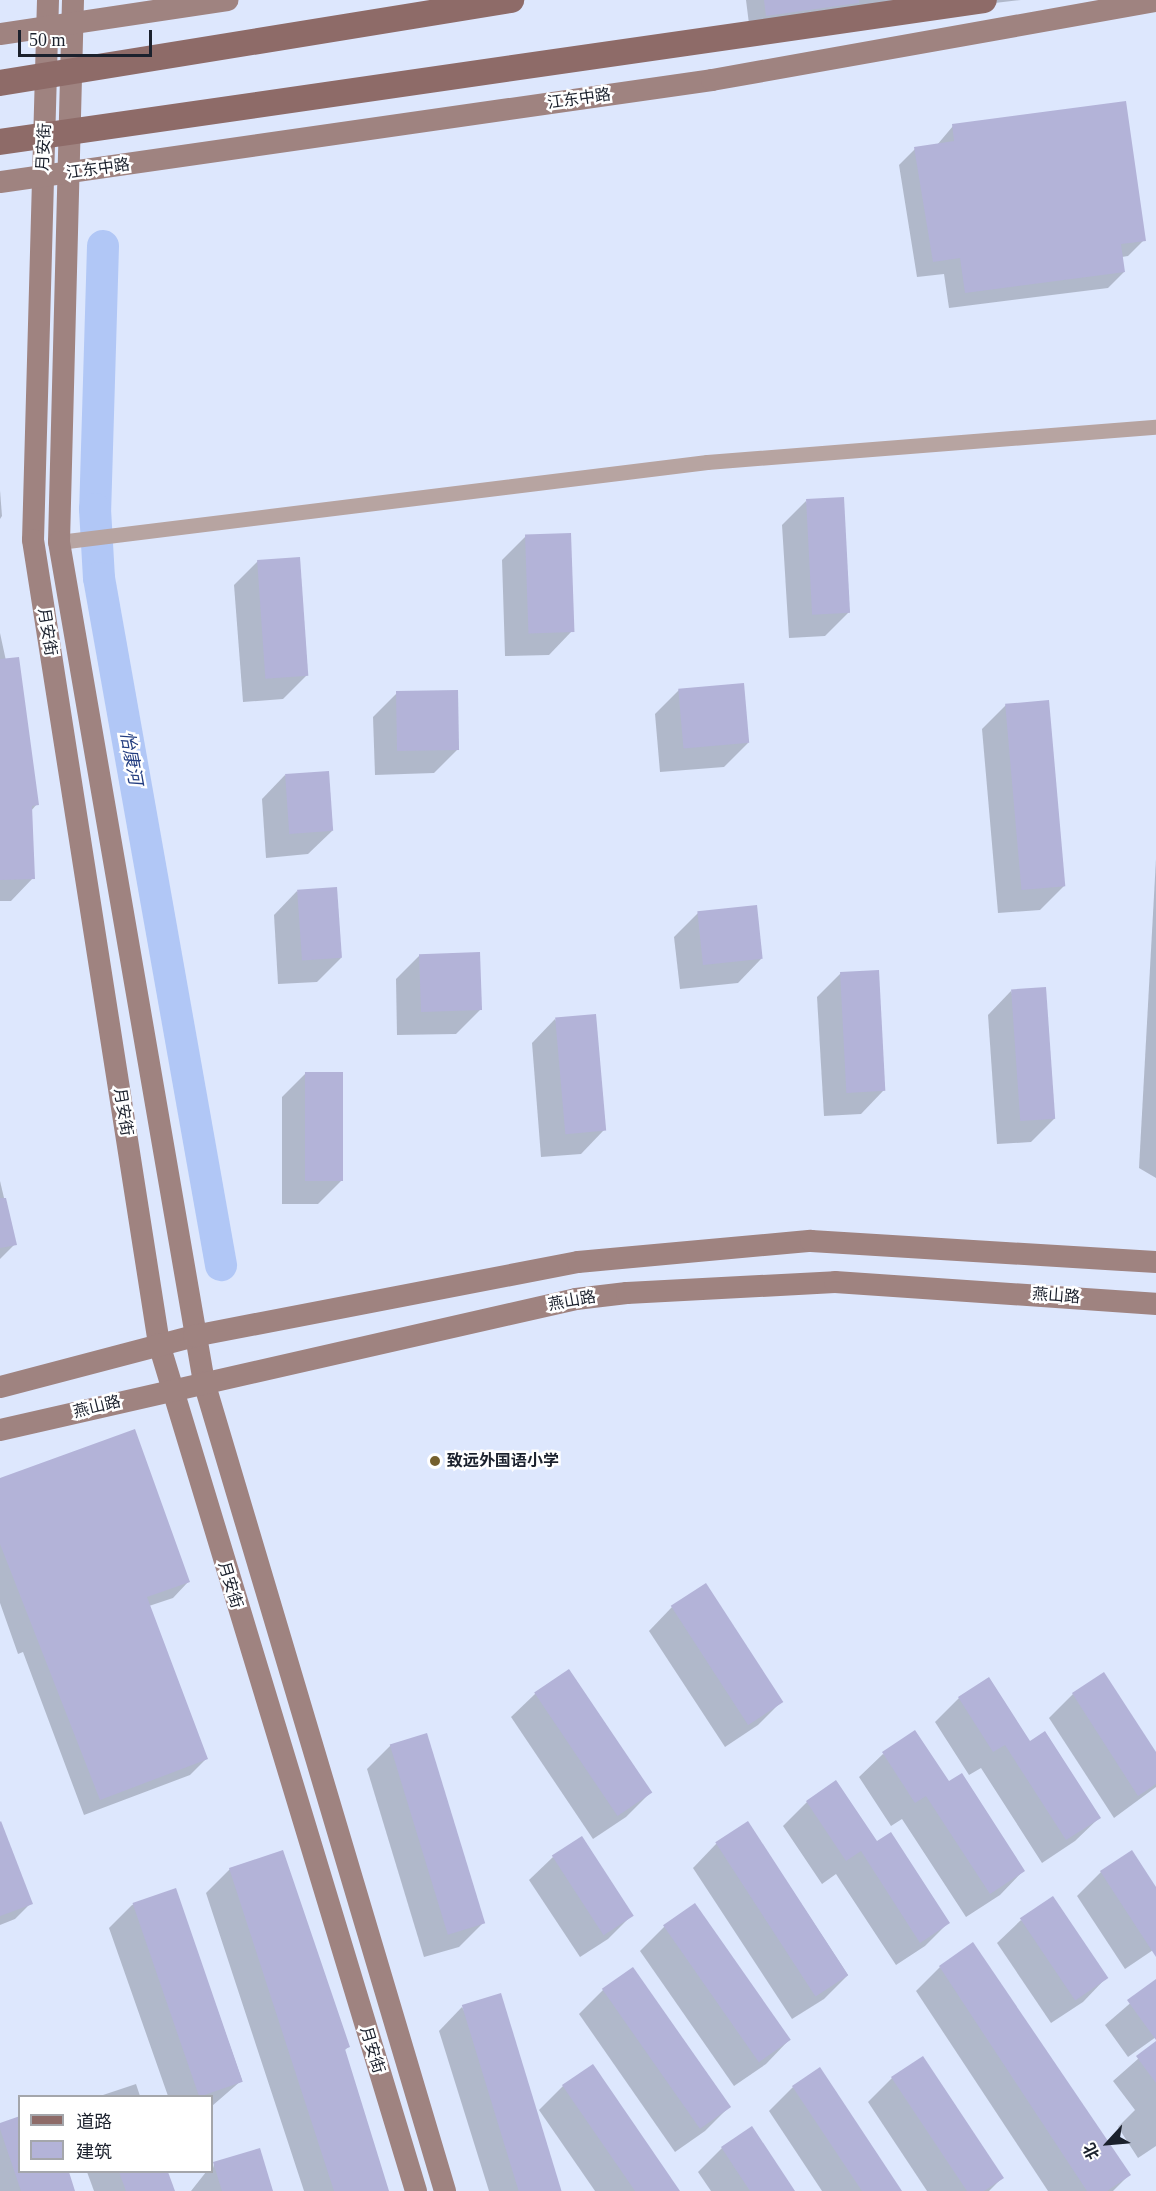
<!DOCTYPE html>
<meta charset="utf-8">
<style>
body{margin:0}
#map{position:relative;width:1156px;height:2191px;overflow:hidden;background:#dde7fd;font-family:"Times New Roman","Noto Sans SC",serif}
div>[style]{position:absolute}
.shadow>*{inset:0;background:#0003}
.river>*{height:32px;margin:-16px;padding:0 16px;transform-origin:16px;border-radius:16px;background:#b1c7f6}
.building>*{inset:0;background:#b3b3d8;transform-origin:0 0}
.street>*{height:15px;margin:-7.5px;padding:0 7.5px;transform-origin:7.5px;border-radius:7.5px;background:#b7a4a1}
.secondary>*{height:22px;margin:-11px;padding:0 11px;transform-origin:11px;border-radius:11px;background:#9f8380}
.primary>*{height:26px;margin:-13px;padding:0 13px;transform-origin:13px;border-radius:13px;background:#8e6b68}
.dots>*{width:16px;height:16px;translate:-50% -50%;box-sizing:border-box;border:3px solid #fff;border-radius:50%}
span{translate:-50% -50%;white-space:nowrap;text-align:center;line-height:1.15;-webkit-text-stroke:5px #fff;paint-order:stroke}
.street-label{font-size:16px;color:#1b212d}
.poi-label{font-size:16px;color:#1b212d;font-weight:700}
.left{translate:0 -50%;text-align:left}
.water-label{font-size:18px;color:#233d80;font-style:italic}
.legend{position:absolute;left:18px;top:2095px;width:195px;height:78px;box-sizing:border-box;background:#fff;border:2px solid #a4a6ab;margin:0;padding:8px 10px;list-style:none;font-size:18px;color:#1b212d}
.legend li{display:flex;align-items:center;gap:12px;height:30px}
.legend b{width:30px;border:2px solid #a4a6ab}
.north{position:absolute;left:1078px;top:2113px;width:60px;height:60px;-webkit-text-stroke:4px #fff;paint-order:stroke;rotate:244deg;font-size:16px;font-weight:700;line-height:24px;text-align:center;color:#1b212d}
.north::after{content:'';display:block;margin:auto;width:21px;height:27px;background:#1b212d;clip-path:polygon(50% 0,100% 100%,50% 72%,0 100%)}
.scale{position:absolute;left:18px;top:30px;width:134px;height:27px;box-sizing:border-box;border:3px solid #1b212d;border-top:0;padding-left:8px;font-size:18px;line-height:21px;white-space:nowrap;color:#1b212d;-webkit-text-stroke:4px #fff;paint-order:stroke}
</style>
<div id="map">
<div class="shadow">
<div style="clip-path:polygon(746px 0,1021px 0,750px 32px)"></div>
<div style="clip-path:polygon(953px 126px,1144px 240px,1128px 256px,1122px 257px,1124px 272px,1108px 288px,949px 308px,944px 274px,917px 277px,899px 165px,915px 149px,937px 145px)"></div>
<div style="clip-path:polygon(0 490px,2px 516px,0 519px)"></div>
<div style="clip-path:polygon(806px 501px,849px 612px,825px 636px,789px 638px,782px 525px)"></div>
<div style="clip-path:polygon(526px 536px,572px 631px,549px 655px,505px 656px,502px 560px)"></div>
<div style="clip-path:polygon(258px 561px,307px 675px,283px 699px,243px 702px,234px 585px)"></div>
<div style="clip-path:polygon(0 633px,37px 804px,31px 811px,33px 878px,11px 901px,0 901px)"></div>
<div style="clip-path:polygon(679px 690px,748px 743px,724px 767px,660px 772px,655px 714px)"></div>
<div style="clip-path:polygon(397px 693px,458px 749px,434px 773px,375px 775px,373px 717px)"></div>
<div style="clip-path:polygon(1006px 705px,1064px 886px,1040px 910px,998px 913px,982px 729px)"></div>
<div style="clip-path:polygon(285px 775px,332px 831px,308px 854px,266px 858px,262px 799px)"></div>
<div style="clip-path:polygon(1156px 859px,1156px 1178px,1139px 1168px)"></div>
<div style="clip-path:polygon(297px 891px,341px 958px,317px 982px,278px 984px,274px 915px)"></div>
<div style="clip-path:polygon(698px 913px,761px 959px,738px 983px,680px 989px,674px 937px)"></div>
<div style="clip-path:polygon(420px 955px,480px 1010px,456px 1034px,397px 1035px,396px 979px)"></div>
<div style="clip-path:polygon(841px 973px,884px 1090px,861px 1114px,824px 1116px,817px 997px)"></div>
<div style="clip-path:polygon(1011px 991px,1055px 1118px,1031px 1142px,997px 1144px,988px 1015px)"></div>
<div style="clip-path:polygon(555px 1019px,604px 1130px,581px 1154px,541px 1157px,532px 1043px)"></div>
<div style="clip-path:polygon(306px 1073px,342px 1180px,318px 1204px,282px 1204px,282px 1097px)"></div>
<div style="clip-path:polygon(0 1181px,15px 1244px,0 1259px)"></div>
<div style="clip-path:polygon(0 1480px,189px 1581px,173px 1598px,149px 1606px,206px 1759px,190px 1775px,84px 1815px,23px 1652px,18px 1654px,0 1603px)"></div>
<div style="clip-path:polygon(672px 1607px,782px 1701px,758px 1725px,725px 1747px,649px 1631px)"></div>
<div style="clip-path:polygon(568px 1671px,650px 1793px,626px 1817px,593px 1839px,511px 1717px,535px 1694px)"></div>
<div style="clip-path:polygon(1073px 1694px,1156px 1754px,1156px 1787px,1114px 1818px,1049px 1718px)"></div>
<div style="clip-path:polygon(959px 1698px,1030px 1743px,1099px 1818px,1075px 1841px,1042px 1863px,981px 1768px,969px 1775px,935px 1722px)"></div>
<div style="clip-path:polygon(391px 1745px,483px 1923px,459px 1947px,424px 1957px,367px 1769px)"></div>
<div style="clip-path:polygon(883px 1754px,948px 1783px,1023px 1871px,1000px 1895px,966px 1917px,902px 1819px,891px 1826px,859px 1777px)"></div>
<div style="clip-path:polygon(836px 1782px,877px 1843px,948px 1923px,925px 1946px,896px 1965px,836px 1874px,822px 1884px,783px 1826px,807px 1802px)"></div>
<div style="clip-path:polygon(748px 1823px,848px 1975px,824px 1999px,792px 2019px,693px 1868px,716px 1844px)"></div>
<div style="clip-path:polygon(0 1825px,31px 1903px,15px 1919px,0 1925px)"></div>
<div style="clip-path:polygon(1131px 1852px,1156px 1890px,1156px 1948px,1125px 1969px,1077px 1896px,1101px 1872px)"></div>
<div style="clip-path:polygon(553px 1857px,632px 1915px,608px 1939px,580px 1957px,529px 1880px)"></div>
<div style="clip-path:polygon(230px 1869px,348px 2047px,344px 2051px,388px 2191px,304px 2191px,206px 1893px)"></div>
<div style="clip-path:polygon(175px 1890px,242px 2080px,212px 2106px,212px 2096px,168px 2096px,109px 1928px,132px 1905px)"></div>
<div style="clip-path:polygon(695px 1905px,789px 2040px,766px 2064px,734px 2086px,640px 1951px,664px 1927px)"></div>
<div style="clip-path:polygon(1021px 1920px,1106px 1978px,1083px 2002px,1051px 2023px,997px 1943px)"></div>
<div style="clip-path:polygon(940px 1967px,1129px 2175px,1113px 2191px,1048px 2191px,916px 1991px)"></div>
<div style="clip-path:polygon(633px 1970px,729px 2107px,705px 2131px,675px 2152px,579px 2014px,603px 1990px)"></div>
<div style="clip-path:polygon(1156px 1981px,1156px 2037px,1128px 2057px,1105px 2025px)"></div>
<div style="clip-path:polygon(462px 2007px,561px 2191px,489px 2191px,439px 2031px)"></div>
<div style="clip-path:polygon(1156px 2043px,1156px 2146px,1138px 2158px,1118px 2127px,1135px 2110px,1113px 2081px)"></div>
<div style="clip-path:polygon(922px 2058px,1002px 2178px,989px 2191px,927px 2191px,868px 2102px,892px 2078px)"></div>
<div style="clip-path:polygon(592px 2066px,679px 2191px,595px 2191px,539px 2110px,563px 2086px)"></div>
<div style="clip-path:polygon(136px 2084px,140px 2096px,100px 2096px)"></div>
<div style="clip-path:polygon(793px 2087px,900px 2191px,822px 2191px,769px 2111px)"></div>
<div style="clip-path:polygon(0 2124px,20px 2172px,67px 2172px,74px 2191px,0 2191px)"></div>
<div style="clip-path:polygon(751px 2128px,794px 2191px,711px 2191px,698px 2172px,722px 2148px)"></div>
<div style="clip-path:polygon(214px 2164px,271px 2191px,191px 2191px,206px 2172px,212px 2172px)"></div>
<div style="clip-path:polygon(87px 2172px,167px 2172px,173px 2191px,94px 2191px)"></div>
</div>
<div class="river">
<div style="left:103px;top:246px;width:263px;rotate:91.7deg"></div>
<div style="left:95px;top:509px;width:69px;rotate:86.7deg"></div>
<div style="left:99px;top:578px;width:698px;rotate:79.93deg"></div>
</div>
<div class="building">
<div style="clip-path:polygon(764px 0,859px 0,859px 3px,766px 16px)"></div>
<div style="clip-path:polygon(1126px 101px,1146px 241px,1121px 244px,1125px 272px,965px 293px,960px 258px,933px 262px,914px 147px,954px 141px,952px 124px)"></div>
<div style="left:844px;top:497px;width:116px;height:38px;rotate:87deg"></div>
<div style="left:571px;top:533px;width:99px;height:46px;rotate:88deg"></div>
<div style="left:300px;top:557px;width:119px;height:43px;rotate:86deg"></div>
<div style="clip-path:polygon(19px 657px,39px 805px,32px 806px,35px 879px,0 880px,0 659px)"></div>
<div style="left:744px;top:683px;width:60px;height:66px;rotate:85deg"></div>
<div style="left:458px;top:690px;width:60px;height:62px;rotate:89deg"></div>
<div style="left:1049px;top:700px;width:187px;height:44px;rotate:85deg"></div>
<div style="left:329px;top:771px;width:60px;height:44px;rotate:86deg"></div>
<div style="left:337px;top:887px;width:71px;height:40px;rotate:86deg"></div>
<div style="left:757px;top:905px;width:54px;height:60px;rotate:84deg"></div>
<div style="left:480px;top:952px;width:58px;height:61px;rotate:88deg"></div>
<div style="left:879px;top:970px;width:121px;height:39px;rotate:87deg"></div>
<div style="left:1046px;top:987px;width:132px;height:35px;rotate:86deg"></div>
<div style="left:596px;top:1014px;width:117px;height:41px;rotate:85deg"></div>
<div style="left:305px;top:1072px;width:38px;height:109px"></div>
<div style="clip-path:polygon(0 1198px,6px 1198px,17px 1245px,0 1248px)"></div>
<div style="clip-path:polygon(135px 1429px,190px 1582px,147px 1597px,208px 1759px,100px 1800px,0 1544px,0 1478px)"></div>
<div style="left:706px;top:1583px;width:142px;height:42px;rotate:57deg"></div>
<div style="left:569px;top:1669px;width:149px;height:42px;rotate:56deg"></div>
<div style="clip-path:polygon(1104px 1672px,1156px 1752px,1156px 1784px,1138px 1796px,1072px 1693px)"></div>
<div style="clip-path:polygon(989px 1677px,1030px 1741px,1045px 1731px,1101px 1818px,1066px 1840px,1005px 1745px,993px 1752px,958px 1697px)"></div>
<div style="clip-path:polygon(915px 1730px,949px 1781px,962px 1773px,1025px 1871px,990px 1894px,926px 1796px,915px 1803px,882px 1752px)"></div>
<div style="left:427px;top:1733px;width:199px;height:39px;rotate:73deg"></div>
<div style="clip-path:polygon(836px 1780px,877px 1841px,891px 1832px,950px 1923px,920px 1943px,861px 1851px,846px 1861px,806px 1801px)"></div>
<div style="clip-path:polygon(1px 1821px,33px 1904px,0 1916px,0 1822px)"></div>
<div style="left:748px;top:1821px;width:184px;height:39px;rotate:57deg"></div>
<div style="left:582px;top:1836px;width:95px;height:36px;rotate:57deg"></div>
<div style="clip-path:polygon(283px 1850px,350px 2047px,345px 2049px,389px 2191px,334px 2191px,229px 1868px)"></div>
<div style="clip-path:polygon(1132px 1850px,1156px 1887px,1156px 1957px,1100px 1871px)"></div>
<div style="left:176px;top:1888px;width:205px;height:46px;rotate:71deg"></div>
<div style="left:1053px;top:1896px;width:99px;height:40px;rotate:56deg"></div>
<div style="left:695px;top:1903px;width:167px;height:39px;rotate:55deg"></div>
<div style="clip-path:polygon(973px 1942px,1131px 2175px,1107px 2191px,1087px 2191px,939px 1966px)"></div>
<div style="left:633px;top:1967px;width:171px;height:38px;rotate:55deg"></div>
<div style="clip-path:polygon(1156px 1979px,1156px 2040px,1127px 2000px)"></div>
<div style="left:501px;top:1993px;width:207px;height:41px;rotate:73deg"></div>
<div style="clip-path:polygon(1156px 2041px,1156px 2083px,1136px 2056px)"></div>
<div style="clip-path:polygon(923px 2056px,1004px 2178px,984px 2191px,967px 2191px,891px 2077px)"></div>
<div style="clip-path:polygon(593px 2064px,680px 2191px,635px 2191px,562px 2085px)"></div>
<div style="clip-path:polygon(820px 2067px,902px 2191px,862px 2191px,792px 2086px)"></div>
<div style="clip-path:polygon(20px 2116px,20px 2172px,69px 2172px,75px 2191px,21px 2191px,0 2129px,0 2123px)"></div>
<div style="clip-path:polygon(752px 2126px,795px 2191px,750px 2191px,721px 2147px)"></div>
<div style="clip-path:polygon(260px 2148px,273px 2191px,222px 2191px,213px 2162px)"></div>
<div style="clip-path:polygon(119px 2172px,168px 2172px,175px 2191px,126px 2191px)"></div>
</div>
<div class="street">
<div style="left:59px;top:542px;width:653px;rotate:-7.04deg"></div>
<div style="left:707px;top:462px;width:450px;rotate:-4.5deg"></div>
</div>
<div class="secondary">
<div style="left:48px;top:0;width:540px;rotate:91.59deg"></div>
<div style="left:33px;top:540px;width:814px;rotate:81.09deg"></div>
<div style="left:159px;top:1344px;width:885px;rotate:73.12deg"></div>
<div style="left:73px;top:0;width:542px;rotate:91.48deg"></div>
<div style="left:59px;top:542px;width:852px;rotate:80.21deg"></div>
<div style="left:204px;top:1382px;width:844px;rotate:73.41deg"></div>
<div style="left:0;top:34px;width:230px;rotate:-8.5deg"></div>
<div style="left:0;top:182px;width:719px;rotate:-8.15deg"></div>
<div style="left:712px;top:80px;width:451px;rotate:-10.1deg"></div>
<div style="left:0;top:1387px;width:201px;rotate:-14.7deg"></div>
<div style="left:194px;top:1336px;width:391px;rotate:-10.9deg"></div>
<div style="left:578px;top:1262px;width:234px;rotate:-5.2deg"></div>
<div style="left:811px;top:1241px;width:346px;rotate:3.5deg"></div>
<div style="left:0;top:1430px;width:591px;rotate:-12.81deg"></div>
<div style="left:576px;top:1299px;width:51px;rotate:-6.7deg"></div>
<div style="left:627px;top:1293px;width:208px;rotate:-3deg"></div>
<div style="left:835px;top:1282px;width:322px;rotate:3.9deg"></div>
</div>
<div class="primary">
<div style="left:0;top:83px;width:518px;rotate:-9.23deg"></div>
<div style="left:0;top:142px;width:994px;rotate:-8.21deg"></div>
</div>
<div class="dots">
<div style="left:435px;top:1461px;background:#745f2e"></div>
</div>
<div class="street-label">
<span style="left:579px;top:99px;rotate:-8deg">江东中路</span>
<span style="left:44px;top:147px;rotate:-87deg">月安街</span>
<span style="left:98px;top:169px;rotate:-8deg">江东中路</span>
<span style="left:47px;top:632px;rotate:81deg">月安街</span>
<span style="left:123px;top:1112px;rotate:81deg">月安街</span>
<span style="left:1056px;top:1296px;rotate:4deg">燕山路</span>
<span style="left:572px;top:1301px;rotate:-10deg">燕山路</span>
<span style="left:97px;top:1407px;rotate:-14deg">燕山路</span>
<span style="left:230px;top:1585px;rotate:73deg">月安街</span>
<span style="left:372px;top:2050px;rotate:73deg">月安街</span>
</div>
<div class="poi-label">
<span class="left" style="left:447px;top:1461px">致远外国语小学</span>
</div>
<div class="water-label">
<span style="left:131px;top:758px;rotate:80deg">怡康河</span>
</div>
<ul class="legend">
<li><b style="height:8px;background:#8e6b68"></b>道路</li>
<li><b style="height:16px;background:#b3b3d8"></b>建筑</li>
</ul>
<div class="north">北</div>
<div class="scale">50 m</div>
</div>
